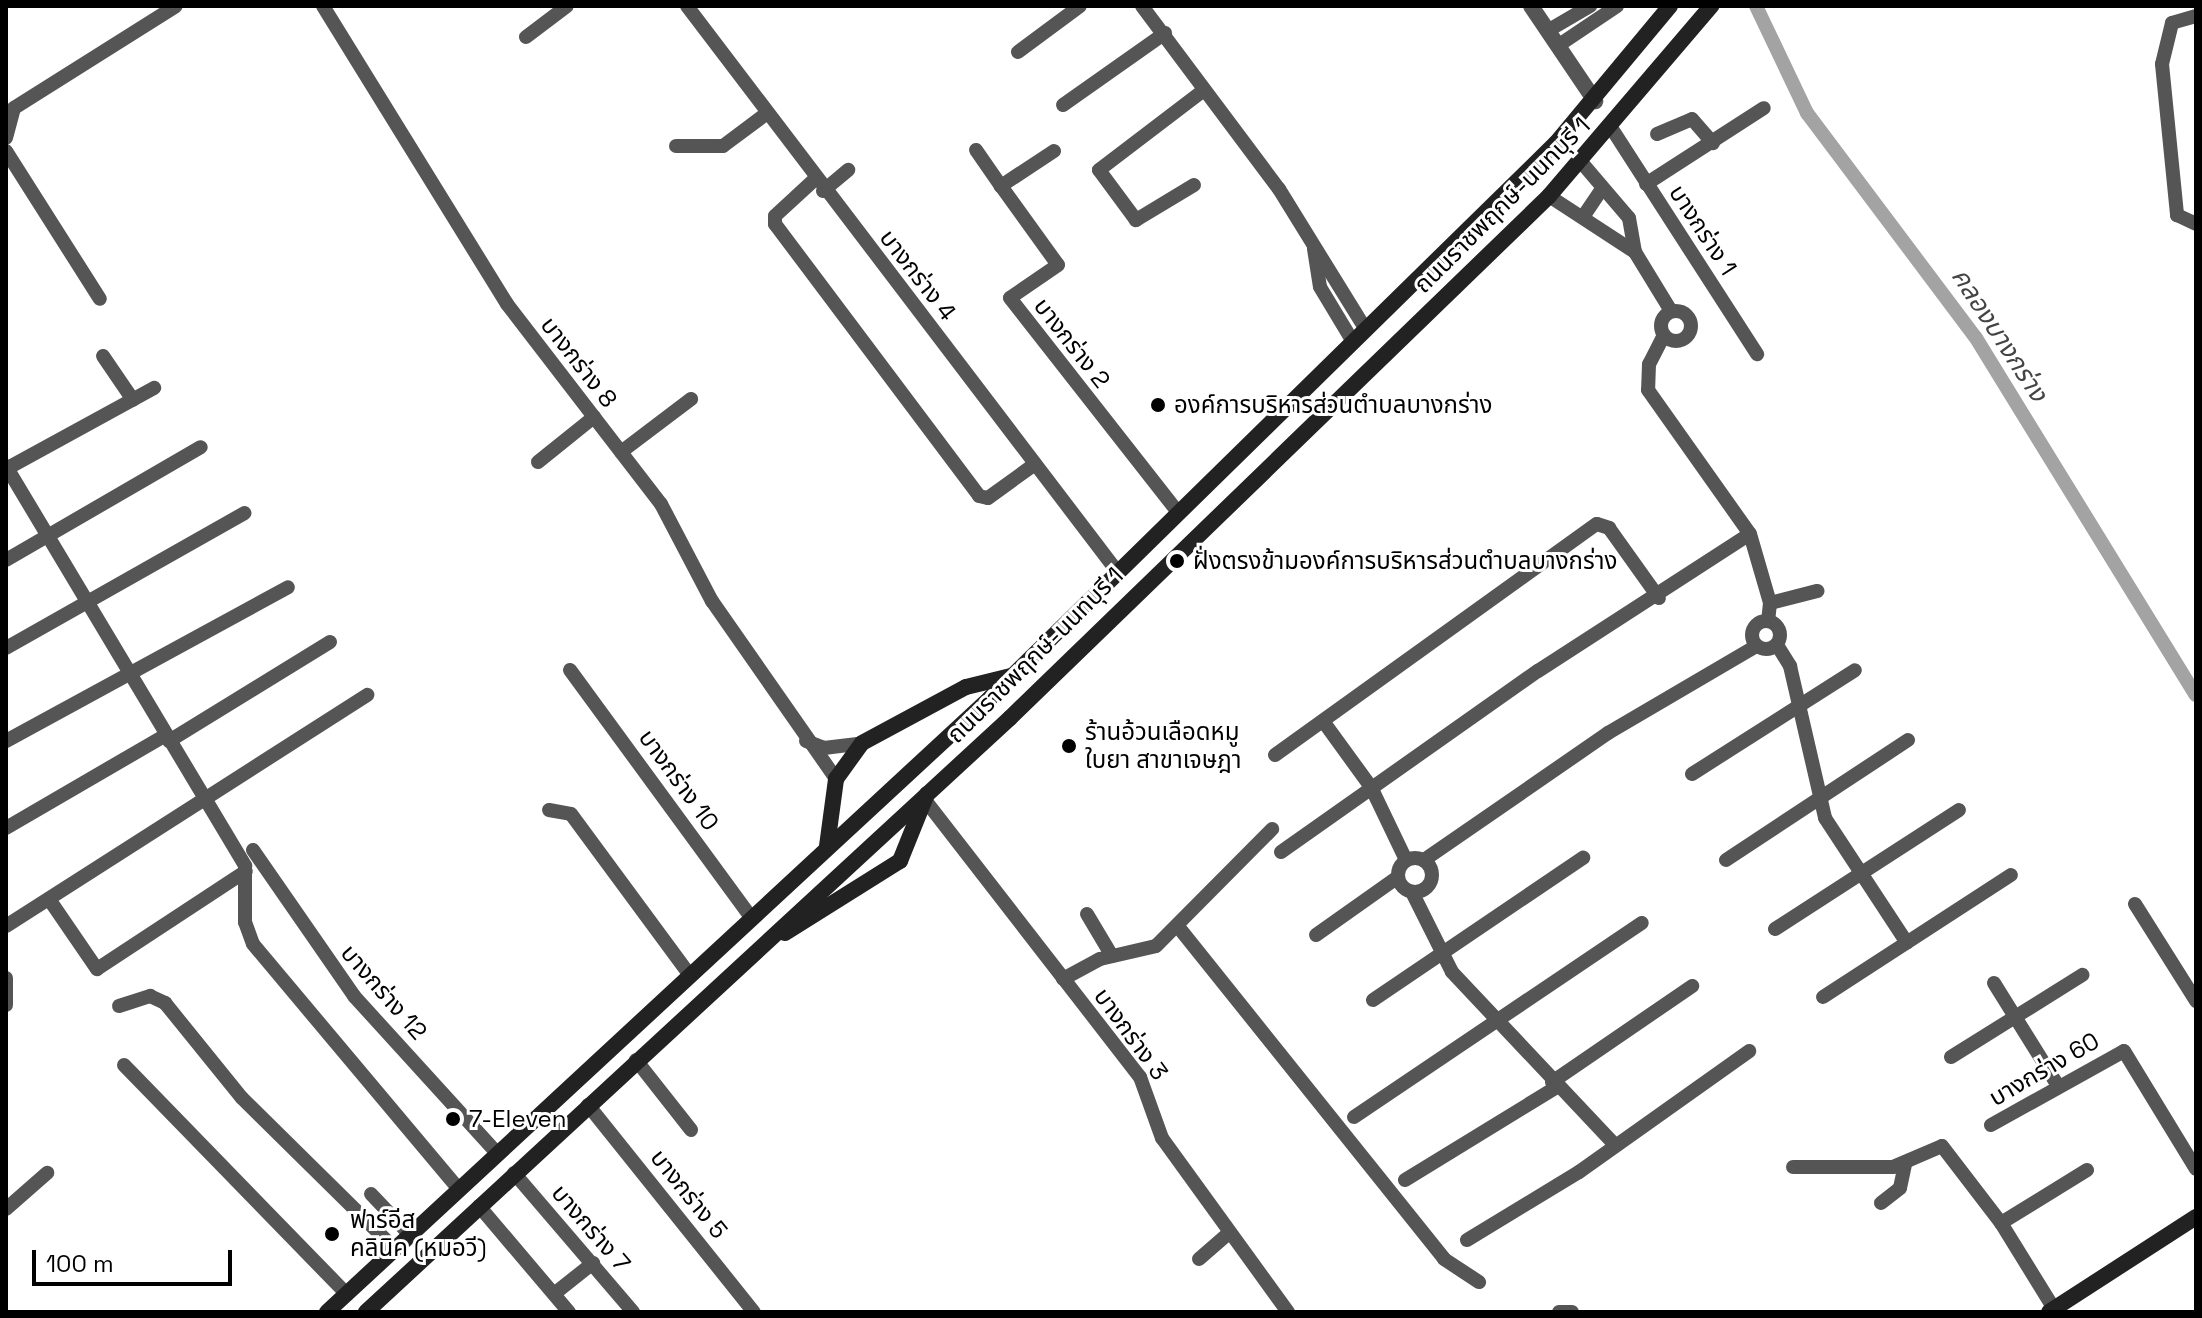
<!DOCTYPE html>
<meta charset="utf-8">
<style>
body{margin:0}
#map{position:relative;width:2202px;height:1318px;overflow:hidden;background:#fff;font-family:"Space Grotesk","Noto Sans Thai",sans-serif}
div>[style]{position:absolute}
.canal>*{height:14px;margin:-7px;padding:0 7px;transform-origin:7px;border-radius:7px;background:#a3a3a3}
.minor>*{height:14px;margin:-7px;padding:0 7px;transform-origin:7px;border-radius:7px;background:#555}
.minor>.ring{margin:-7px;padding:0;box-sizing:content-box;background:none;border:14px solid #555;border-radius:50%}
.tertiary>*{height:16px;margin:-8px;padding:0 8px;transform-origin:8px;border-radius:8px;background:#555}
.secondary>*{height:16px;margin:-8px;padding:0 8px;transform-origin:8px;border-radius:8px;background:#222}
.dots>*{width:22px;height:22px;translate:-50% -50%;box-sizing:border-box;border:4px solid #fff;border-radius:50%}
span{translate:-50% -50%;white-space:nowrap;text-align:center;line-height:1.15;-webkit-text-stroke:6px #fff;paint-order:stroke}
.street-label{font-size:24px;color:#000}
.poi-label{font-size:24px;color:#000}
.left{translate:0 -50%;text-align:left}
.water-label{font-size:26px;color:#444;font-style:italic}
.frame{position:absolute;inset:0;border:8px solid #000;pointer-events:none}
.scale{position:absolute;left:32px;top:1250px;width:200px;height:36px;box-sizing:border-box;border:4px solid #000;border-top:0;padding-left:10px;font-size:24px;line-height:28px;white-space:nowrap;color:#000;-webkit-text-stroke:6px #fff;paint-order:stroke}
</style>
<div id="map">
<div class="canal">
<div style="left:1756px;top:6px;width:119px;rotate:64.5deg"></div>
<div style="left:1807px;top:113px;width:281px;rotate:53.1deg"></div>
<div style="left:1976px;top:338px;width:419px;rotate:58.4deg"></div>
</div>
<div class="minor">
<div style="left:323px;top:6px;width:350px;rotate:58.3deg"></div>
<div style="left:507px;top:304px;width:252px;rotate:52.4deg"></div>
<div style="left:661px;top:504px;width:110px;rotate:62.3deg"></div>
<div style="left:712px;top:601px;width:217px;rotate:55.1deg"></div>
<div style="left:687px;top:6px;width:709px;rotate:52.74deg"></div>
<div style="left:1142px;top:6px;width:229px;rotate:53.2deg"></div>
<div style="left:1279px;top:189px;width:163px;rotate:58.3deg"></div>
<div style="left:2196px;top:16px;width:25px;rotate:164deg"></div>
<div style="left:2172px;top:23px;width:42px;rotate:103.7deg"></div>
<div style="left:2162px;top:64px;width:152px;rotate:84.3deg"></div>
<div style="left:2177px;top:215px;width:21px;rotate:25deg"></div>
<div style="left:1549px;top:30px;width:48px;rotate:-30.3deg"></div>
<div style="left:526px;top:37px;width:51px;rotate:-37.1deg"></div>
<div style="left:1559px;top:45px;width:70px;rotate:-33.9deg"></div>
<div style="left:1018px;top:52px;width:77px;rotate:-36.6deg"></div>
<div style="left:1063px;top:105px;width:125px;rotate:-35.2deg"></div>
<div style="left:1612px;top:129px;width:268px;rotate:57.2deg"></div>
<div style="left:1657px;top:134px;width:38px;rotate:-23deg"></div>
<div style="left:1692px;top:119px;width:32px;rotate:49deg"></div>
<div style="left:6px;top:138px;width:31px;rotate:-75deg"></div>
<div style="left:14px;top:108px;width:191px;rotate:-32.2deg"></div>
<div style="left:676px;top:146px;width:47px"></div>
<div style="left:723px;top:146px;width:54px;rotate:-36.7deg"></div>
<div style="left:976px;top:150px;width:44px;rotate:55.2deg"></div>
<div style="left:6px;top:151px;width:175px;rotate:57.6deg"></div>
<div style="left:1054px;top:151px;width:64px;rotate:146.6deg"></div>
<div style="left:1001px;top:186px;width:97px;rotate:54.2deg"></div>
<div style="left:1058px;top:265px;width:58px;rotate:145.5deg"></div>
<div style="left:1010px;top:298px;width:271px;rotate:51.9deg"></div>
<div style="left:1582px;top:163px;width:72px;rotate:49.5deg"></div>
<div style="left:1629px;top:218px;width:35px;rotate:80deg"></div>
<div style="left:814px;top:180px;width:53px;rotate:137.3deg"></div>
<div style="left:775px;top:216px;width:8px;rotate:90deg"></div>
<div style="left:775px;top:224px;width:340px;rotate:53.1deg"></div>
<div style="left:979px;top:496px;width:9px;rotate:13deg"></div>
<div style="left:988px;top:498px;width:58px;rotate:-35.9deg"></div>
<div style="left:1646px;top:184px;width:140px;rotate:-32.8deg"></div>
<div style="left:1194px;top:185px;width:68px;rotate:148.9deg"></div>
<div style="left:1136px;top:220px;width:62px;rotate:-126.5deg"></div>
<div style="left:1099px;top:170px;width:132px;rotate:-37.3deg"></div>
<div style="left:823px;top:191px;width:33px;rotate:-40deg"></div>
<div style="left:1549px;top:196px;width:103px;rotate:33.1deg"></div>
<div style="left:1635px;top:252px;width:69px;rotate:58.6deg"></div>
<div style="left:1585px;top:214px;width:30px;rotate:-56deg"></div>
<div style="left:1314px;top:249px;width:38px;rotate:81deg"></div>
<div style="left:1320px;top:287px;width:62px;rotate:58.9deg"></div>
<div class="ring" style="left:1661px;top:311px;width:16px;height:16px"></div>
<div style="left:1664px;top:335px;width:33px;rotate:117deg"></div>
<div style="left:1649px;top:364px;width:26px;rotate:92deg"></div>
<div style="left:1648px;top:390px;width:176px;rotate:54.7deg"></div>
<div style="left:1750px;top:534px;width:72px;rotate:73.8deg"></div>
<div style="left:1770px;top:603px;width:18px;rotate:96deg"></div>
<div style="left:103px;top:356px;width:53px;rotate:55.7deg"></div>
<div style="left:621px;top:452px;width:88px;rotate:-37.1deg"></div>
<div style="left:538px;top:462px;width:72px;rotate:-38.8deg"></div>
<div style="left:6px;top:466px;width:466px;rotate:59.1deg"></div>
<div style="left:245px;top:866px;width:56px;rotate:90deg"></div>
<div style="left:245px;top:922px;width:23px;rotate:70deg"></div>
<div style="left:253px;top:944px;width:319px;rotate:50deg"></div>
<div style="left:6px;top:469px;width:169px;rotate:-28.7deg"></div>
<div style="left:6px;top:560px;width:225px;rotate:-30.1deg"></div>
<div style="left:1770px;top:603px;width:49px;rotate:-14.3deg"></div>
<div class="ring" style="left:1752px;top:621px;width:14px;height:14px"></div>
<div style="left:1777px;top:645px;width:25px;rotate:58deg"></div>
<div style="left:1790px;top:666px;width:156px;rotate:77deg"></div>
<div style="left:1825px;top:818px;width:149px;rotate:56.7deg"></div>
<div style="left:6px;top:648px;width:274px;rotate:-29.5deg"></div>
<div style="left:570px;top:670px;width:306px;rotate:53.8deg"></div>
<div style="left:1323px;top:721px;width:82px;rotate:54deg"></div>
<div style="left:1371px;top:787px;width:81px;rotate:64.4deg"></div>
<div style="left:6px;top:741px;width:321px;rotate:-28.6deg"></div>
<div style="left:169px;top:741px;width:189px;rotate:-31.6deg"></div>
<div style="left:806px;top:741px;width:19px;rotate:21deg"></div>
<div style="left:824px;top:748px;width:38px;rotate:-7deg"></div>
<div style="left:1275px;top:755px;width:396px;rotate:-35.7deg"></div>
<div style="left:1597px;top:524px;width:13px;rotate:18deg"></div>
<div style="left:1609px;top:528px;width:86px;rotate:54.5deg"></div>
<div style="left:1692px;top:774px;width:193px;rotate:-32.5deg"></div>
<div style="left:925px;top:800px;width:351px;rotate:52.2deg"></div>
<div style="left:1140px;top:1077px;width:65px;rotate:70.2deg"></div>
<div style="left:1162px;top:1138px;width:215px;rotate:54.1deg"></div>
<div style="left:549px;top:810px;width:22px;rotate:10deg"></div>
<div style="left:571px;top:814px;width:199px;rotate:53.6deg"></div>
<div style="left:6px;top:828px;width:185px;rotate:-30.2deg"></div>
<div style="left:253px;top:850px;width:178px;rotate:55.3deg"></div>
<div style="left:354px;top:996px;width:211px;rotate:47.7deg"></div>
<div style="left:1281px;top:852px;width:314px;rotate:-35.2deg"></div>
<div style="left:1538px;top:671px;width:252px;rotate:-32.9deg"></div>
<div class="ring" style="left:1398px;top:858px;width:20px;height:20px"></div>
<div style="left:1424px;top:860px;width:224px;rotate:-34.6deg"></div>
<div style="left:1608px;top:733px;width:172px;rotate:-30.4deg"></div>
<div style="left:1726px;top:860px;width:218px;rotate:-33.4deg"></div>
<div style="left:1412px;top:892px;width:89px;rotate:63.4deg"></div>
<div style="left:1452px;top:972px;width:236px;rotate:46.7deg"></div>
<div style="left:49px;top:899px;width:85px;rotate:55.6deg"></div>
<div style="left:97px;top:969px;width:178px;rotate:-33.3deg"></div>
<div style="left:2135px;top:904px;width:115px;rotate:57.8deg"></div>
<div style="left:1087px;top:914px;width:49px;rotate:59.2deg"></div>
<div style="left:6px;top:926px;width:429px;rotate:-32.6deg"></div>
<div style="left:1180px;top:929px;width:423px;rotate:51.3deg"></div>
<div style="left:1444px;top:1259px;width:42px;rotate:33.3deg"></div>
<div style="left:1775px;top:929px;width:219px;rotate:-32.9deg"></div>
<div style="left:1316px;top:935px;width:100px;rotate:-35.3deg"></div>
<div style="left:6px;top:978px;width:27px;rotate:90deg"></div>
<div style="left:1063px;top:979px;width:42px;rotate:-28.4deg"></div>
<div style="left:1100px;top:959px;width:57px;rotate:-13.1deg"></div>
<div style="left:1156px;top:946px;width:165px;rotate:-45.2deg"></div>
<div style="left:1994px;top:983px;width:121px;rotate:58.1deg"></div>
<div style="left:1823px;top:997px;width:224px;rotate:-33deg"></div>
<div style="left:1373px;top:1000px;width:254px;rotate:-34.1deg"></div>
<div style="left:119px;top:1006px;width:33px;rotate:-18deg"></div>
<div style="left:150px;top:996px;width:17px;rotate:25deg"></div>
<div style="left:165px;top:1003px;width:122px;rotate:51deg"></div>
<div style="left:242px;top:1098px;width:215px;rotate:44.6deg"></div>
<div style="left:1951px;top:1057px;width:155px;rotate:-32deg"></div>
<div style="left:636px;top:1060px;width:89px;rotate:51.8deg"></div>
<div style="left:124px;top:1065px;width:320px;rotate:45.8deg"></div>
<div style="left:1552px;top:1082px;width:170px;rotate:-34.4deg"></div>
<div style="left:588px;top:1105px;width:265px;rotate:51.3deg"></div>
<div style="left:1354px;top:1117px;width:347px;rotate:-34deg"></div>
<div style="left:1991px;top:1125px;width:152px;rotate:-29.1deg"></div>
<div style="left:2124px;top:1051px;width:138px;rotate:58.6deg"></div>
<div style="left:1793px;top:1167px;width:100px"></div>
<div style="left:1893px;top:1167px;width:53px;rotate:-23.2deg"></div>
<div style="left:1942px;top:1146px;width:97px;rotate:52.5deg"></div>
<div style="left:514px;top:1173px;width:183px;rotate:49.4deg"></div>
<div style="left:1405px;top:1180px;width:178px;rotate:-31.5deg"></div>
<div style="left:371px;top:1194px;width:57px;rotate:46.4deg"></div>
<div style="left:1881px;top:1203px;width:24px;rotate:-38deg"></div>
<div style="left:1900px;top:1188px;width:24px;rotate:-78deg"></div>
<div style="left:479px;top:1206px;width:139px;rotate:49.7deg"></div>
<div style="left:6px;top:1209px;width:55px;rotate:-41.3deg"></div>
<div style="left:1467px;top:1240px;width:131px;rotate:-31.3deg"></div>
<div style="left:1579px;top:1172px;width:209px;rotate:-35.4deg"></div>
<div style="left:1199px;top:1259px;width:40px;rotate:-41deg"></div>
<div style="left:554px;top:1294px;width:50px;rotate:-38.5deg"></div>
<div style="left:1559px;top:1312px;width:13px"></div>
<div style="left:2056px;top:1312px;width:105px;rotate:-121.7deg"></div>
<div style="left:2001px;top:1223px;width:101px;rotate:-31.6deg"></div>
</div>
<div class="tertiary">
<div style="left:1531px;top:6px;width:115px;rotate:56deg"></div>
</div>
<div class="secondary">
<div style="left:827px;top:846px;width:68px;rotate:-82.3deg"></div>
<div style="left:836px;top:779px;width:44px;rotate:-54.2deg"></div>
<div style="left:862px;top:743px;width:118px;rotate:-28.3deg"></div>
<div style="left:966px;top:687px;width:46px;rotate:-13.7deg"></div>
<div style="left:785px;top:933px;width:136px;rotate:-32.1deg"></div>
<div style="left:900px;top:861px;width:72px;rotate:-68.1deg"></div>
<div style="left:327px;top:1312px;width:904px;rotate:-42.8deg"></div>
<div style="left:990px;top:698px;width:793px;rotate:-44.44deg"></div>
<div style="left:1556px;top:143px;width:178px;rotate:-50.2deg"></div>
<div style="left:366px;top:1312px;width:876px;rotate:-42.69deg"></div>
<div style="left:1010px;top:718px;width:750px;rotate:-44.08deg"></div>
<div style="left:1549px;top:196px;width:250px;rotate:-49.5deg"></div>
<div style="left:2049px;top:1312px;width:175px;rotate:-32.9deg"></div>
</div>
<div class="dots">
<div style="left:1158px;top:405px;background:#000"></div>
<div style="left:1177px;top:561px;background:#000"></div>
<div style="left:1069px;top:746px;background:#000"></div>
<div style="left:453px;top:1119px;background:#000"></div>
<div style="left:332px;top:1234px;background:#000"></div>
</div>
<div class="street-label">
<span style="left:1502px;top:205px;rotate:-45deg">ถนนราชพฤกษ์-นนทบุรี 1</span>
<span style="left:1703px;top:230px;rotate:57deg">บางกร่าง 1</span>
<span style="left:918px;top:275px;rotate:52deg">บางกร่าง 4</span>
<span style="left:1072px;top:343px;rotate:52deg">บางกร่าง 2</span>
<span style="left:579px;top:362px;rotate:52deg">บางกร่าง 8</span>
<span style="left:1035px;top:655px;rotate:-45deg">ถนนราชพฤกษ์-นนทบุรี 1</span>
<span style="left:679px;top:780px;rotate:54deg">บางกร่าง 10</span>
<span style="left:384px;top:992px;rotate:49deg">บางกร่าง 12</span>
<span style="left:1131px;top:1034px;rotate:54deg">บางกร่าง 3</span>
<span style="left:2044px;top:1069px;rotate:-30deg">บางกร่าง 60</span>
<span style="left:689px;top:1194px;rotate:51deg">บางกร่าง 5</span>
<span style="left:591px;top:1228px;rotate:49deg">บางกร่าง 7</span>
</div>
<div class="poi-label">
<span class="left" style="left:1174px;top:405px">องค์การบริหารส่วนตำบลบางกร่าง</span>
<span class="left" style="left:1193px;top:561px">ฝั่งตรงข้ามองค์การบริหารส่วนตำบลบางกร่าง</span>
<span class="left" style="left:1085px;top:746px">ร้านอ้วนเลือดหมู<br>ใบยา สาขาเจษฎา</span>
<span class="left" style="left:469px;top:1119px">7-Eleven</span>
<span class="left" style="left:350px;top:1234px">ฟาร์อีส<br>คลินิค (หมอวี)</span>
</div>
<div class="water-label">
<span style="left:1999px;top:335px;rotate:57deg">คลองบางกร่าง</span>
</div>
<div class="frame"></div>
<div class="scale">100 m</div>
</div>
